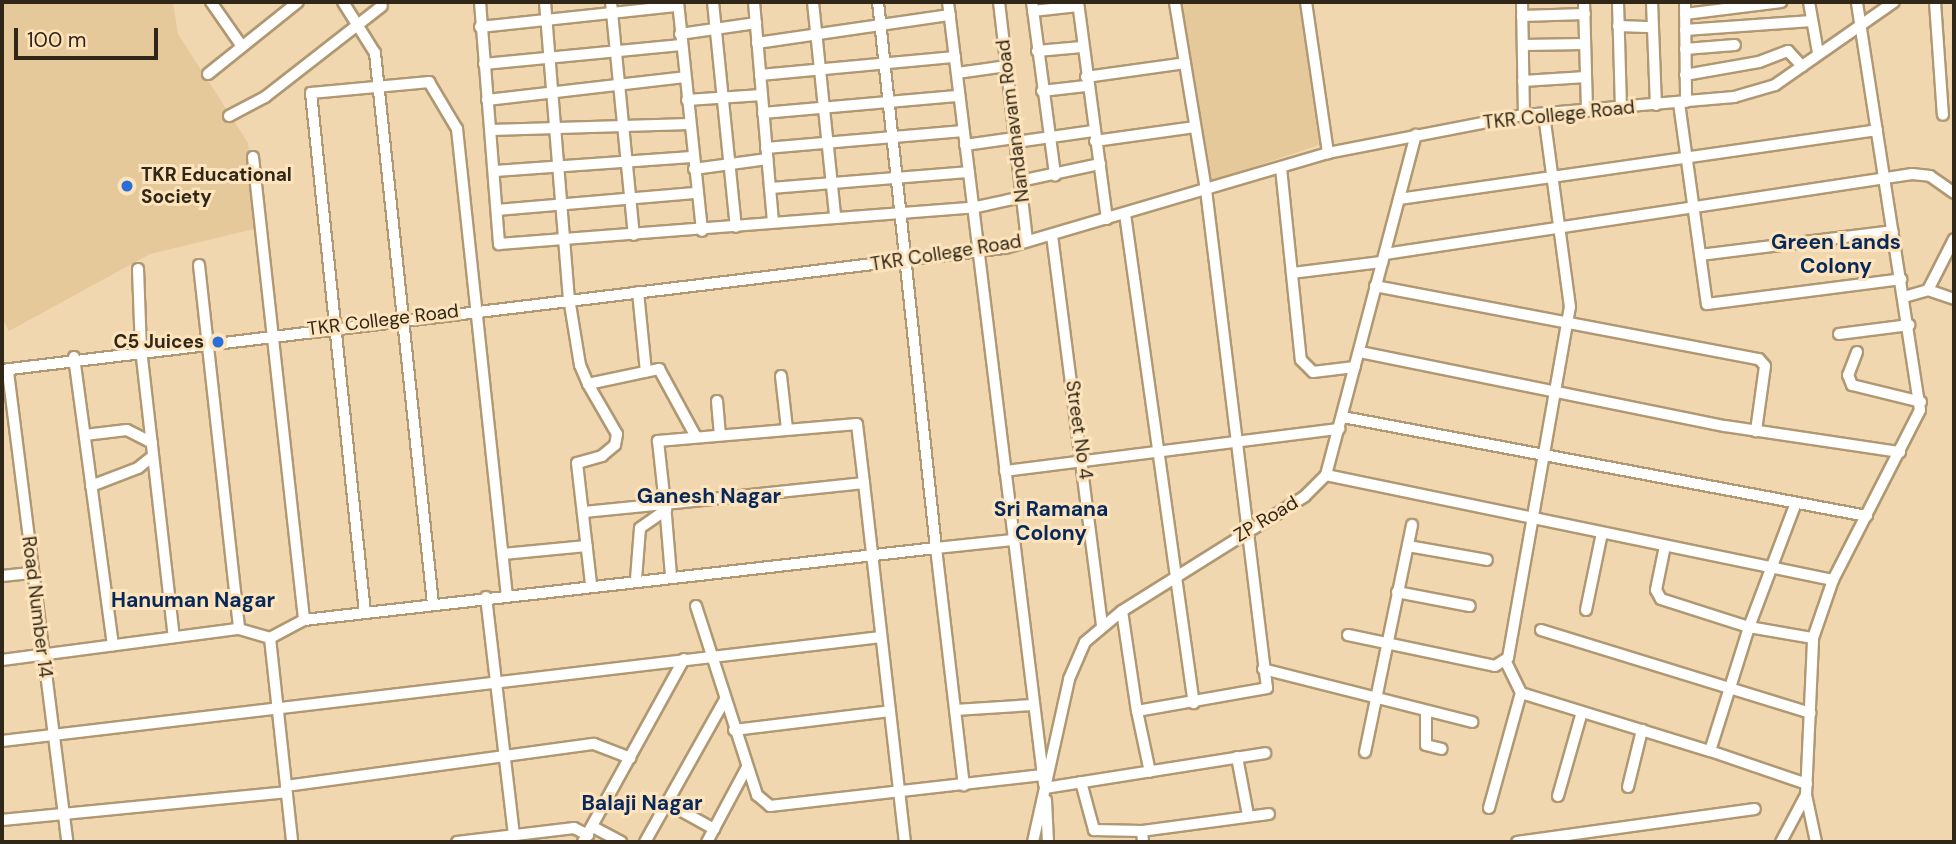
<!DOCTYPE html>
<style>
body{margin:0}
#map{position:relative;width:1956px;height:844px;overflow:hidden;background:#f0d7af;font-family:"DM Sans",sans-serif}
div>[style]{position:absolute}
.built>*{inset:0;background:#e6c99b}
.roads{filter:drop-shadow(2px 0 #b09872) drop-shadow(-2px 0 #b09872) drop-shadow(0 2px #b09872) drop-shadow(0 -2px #b09872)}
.minor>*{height:10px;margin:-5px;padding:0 5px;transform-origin:5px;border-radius:5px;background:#fff}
.dots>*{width:19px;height:19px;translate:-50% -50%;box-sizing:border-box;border:4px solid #fde4bc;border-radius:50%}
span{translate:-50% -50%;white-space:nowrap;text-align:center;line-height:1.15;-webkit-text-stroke:6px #fde4bc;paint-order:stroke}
.street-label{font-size:19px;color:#302718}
.poi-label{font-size:19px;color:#302718;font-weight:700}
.left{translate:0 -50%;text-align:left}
.right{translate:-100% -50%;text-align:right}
.neighbourhood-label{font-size:21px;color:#07285b;font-weight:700}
.frame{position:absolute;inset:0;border:4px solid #302718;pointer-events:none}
.scale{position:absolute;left:14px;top:28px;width:144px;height:32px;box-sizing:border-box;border:4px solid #302718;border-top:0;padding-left:9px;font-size:21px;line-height:24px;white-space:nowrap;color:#302718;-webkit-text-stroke:5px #fde4bc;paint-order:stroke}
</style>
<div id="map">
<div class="built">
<div style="clip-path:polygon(2px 2px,173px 2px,178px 34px,248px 143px,258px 228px,150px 254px,9px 331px,2px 318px)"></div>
<div style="clip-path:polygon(1181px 2px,1299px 2px,1319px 145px,1211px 181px)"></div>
</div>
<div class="roads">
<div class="minor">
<div style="left:211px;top:2px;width:52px;rotate:55.1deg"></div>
<div style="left:343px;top:2px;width:60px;rotate:57.9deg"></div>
<div style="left:375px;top:53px;width:554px;rotate:83.99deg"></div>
<div style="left:480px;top:2px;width:243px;rotate:85.5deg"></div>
<div style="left:499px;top:244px;width:474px;rotate:-4.4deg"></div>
<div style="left:972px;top:208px;width:51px;rotate:-12.4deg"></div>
<div style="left:545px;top:2px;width:297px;rotate:85.4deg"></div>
<div style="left:569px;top:298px;width:68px;rotate:80.7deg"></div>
<div style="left:580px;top:365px;width:21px;rotate:67deg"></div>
<div style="left:588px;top:384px;width:73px;rotate:-11.9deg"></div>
<div style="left:659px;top:369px;width:77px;rotate:61.4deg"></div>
<div style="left:611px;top:2px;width:234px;rotate:84.4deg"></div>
<div style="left:678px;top:2px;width:230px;rotate:84deg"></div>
<div style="left:713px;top:2px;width:226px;rotate:84.2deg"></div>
<div style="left:754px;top:2px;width:187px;rotate:85.1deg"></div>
<div style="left:813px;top:2px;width:215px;rotate:84.1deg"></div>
<div style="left:878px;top:2px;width:549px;rotate:83.94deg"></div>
<div style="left:936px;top:548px;width:77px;rotate:-5.9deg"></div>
<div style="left:948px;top:2px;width:788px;rotate:83deg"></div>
<div style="left:999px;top:2px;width:241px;rotate:83.3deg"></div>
<div style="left:1032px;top:2px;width:175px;rotate:82.4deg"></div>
<div style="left:1078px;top:2px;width:219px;rotate:82.4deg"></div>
<div style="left:1306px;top:2px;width:153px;rotate:81.7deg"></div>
<div style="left:1522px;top:2px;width:113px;rotate:89deg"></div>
<div style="left:1584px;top:2px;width:109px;rotate:88.4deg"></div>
<div style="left:1618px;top:2px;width:108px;rotate:88.4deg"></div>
<div style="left:1652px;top:2px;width:103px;rotate:87.8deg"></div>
<div style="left:1685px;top:2px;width:100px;rotate:89.4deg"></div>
<div style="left:1809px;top:2px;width:52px;rotate:80deg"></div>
<div style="left:1935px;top:2px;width:113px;rotate:86deg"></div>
<div style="left:1033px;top:11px;width:45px;rotate:-6.3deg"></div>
<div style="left:1685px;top:14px;width:97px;rotate:-7.1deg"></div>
<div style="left:1522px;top:16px;width:63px;rotate:-1.8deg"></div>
<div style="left:1618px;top:26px;width:35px;rotate:2deg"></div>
<div style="left:480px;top:27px;width:199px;rotate:-6.1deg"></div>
<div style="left:1685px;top:30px;width:127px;rotate:-4.1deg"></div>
<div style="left:680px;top:34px;width:77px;rotate:-8.2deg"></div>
<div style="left:757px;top:43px;width:195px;rotate:-8.3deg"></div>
<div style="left:1523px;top:45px;width:62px;rotate:-0.9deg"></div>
<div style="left:1685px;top:49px;width:50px;rotate:-4.6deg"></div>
<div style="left:1037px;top:51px;width:45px;rotate:-5.1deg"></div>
<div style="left:484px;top:64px;width:198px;rotate:-5.5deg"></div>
<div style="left:957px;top:73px;width:50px;rotate:-8deg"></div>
<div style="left:208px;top:74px;width:115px;rotate:-38.7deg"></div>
<div style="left:760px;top:75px;width:196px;rotate:-5.3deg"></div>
<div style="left:1685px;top:75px;width:75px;rotate:-10deg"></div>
<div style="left:1759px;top:62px;width:31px;rotate:-21deg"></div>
<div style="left:1788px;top:51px;width:21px;rotate:47deg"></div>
<div style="left:1086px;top:77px;width:100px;rotate:-8deg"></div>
<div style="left:1523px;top:81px;width:63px;rotate:-3.6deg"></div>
<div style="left:1042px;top:91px;width:44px;rotate:-6.5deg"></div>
<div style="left:487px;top:100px;width:199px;rotate:-6.6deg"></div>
<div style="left:687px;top:100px;width:75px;rotate:-3.8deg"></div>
<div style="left:1679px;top:103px;width:203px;rotate:82.1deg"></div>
<div style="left:1707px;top:304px;width:196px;rotate:-7.3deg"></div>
<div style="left:763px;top:113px;width:197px;rotate:-5deg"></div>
<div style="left:229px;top:116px;width:41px;rotate:-27.8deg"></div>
<div style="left:265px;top:97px;width:148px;rotate:-37.9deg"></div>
<div style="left:491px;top:130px;width:199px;rotate:-1.7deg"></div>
<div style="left:1095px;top:141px;width:101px;rotate:-8deg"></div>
<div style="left:1016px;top:142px;width:78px;rotate:-8.1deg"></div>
<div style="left:965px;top:145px;width:50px;rotate:-8deg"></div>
<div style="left:766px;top:148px;width:198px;rotate:-4.9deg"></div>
<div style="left:253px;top:157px;width:466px;rotate:83.7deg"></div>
<div style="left:1281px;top:168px;width:193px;rotate:84.1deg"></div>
<div style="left:1301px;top:360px;width:17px;rotate:45deg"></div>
<div style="left:1313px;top:372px;width:42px;rotate:-6.8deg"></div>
<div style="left:694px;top:169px;width:74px;rotate:-7.8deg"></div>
<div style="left:495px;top:171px;width:197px;rotate:-4.1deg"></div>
<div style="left:1020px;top:181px;width:82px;rotate:-12deg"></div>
<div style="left:1399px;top:199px;width:483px;rotate:-8.2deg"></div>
<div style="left:497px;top:210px;width:201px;rotate:-4.9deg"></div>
<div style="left:1125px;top:214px;width:494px;rotate:82deg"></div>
<div style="left:773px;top:222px;width:34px;rotate:-95deg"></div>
<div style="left:770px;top:188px;width:199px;rotate:-4.6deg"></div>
<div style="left:1052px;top:235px;width:394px;rotate:82.7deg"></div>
<div style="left:1385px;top:254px;width:533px;rotate:-8.63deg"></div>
<div style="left:1912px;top:174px;width:18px;rotate:6deg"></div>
<div style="left:1930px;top:176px;width:29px;rotate:35deg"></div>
<div style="left:1700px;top:255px;width:194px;rotate:-7.1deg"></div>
<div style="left:199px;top:265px;width:366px;rotate:83.7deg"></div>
<div style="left:138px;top:269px;width:80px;rotate:87.9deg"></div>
<div style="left:141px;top:349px;width:290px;rotate:83.5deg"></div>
<div style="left:1292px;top:273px;width:91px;rotate:-7deg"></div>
<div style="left:1375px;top:286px;width:391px;rotate:10.8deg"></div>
<div style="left:1759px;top:359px;width:9px;rotate:49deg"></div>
<div style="left:1765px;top:366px;width:66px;rotate:97.9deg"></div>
<div style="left:1928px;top:290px;width:57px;rotate:-63deg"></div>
<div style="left:638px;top:292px;width:80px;rotate:84.3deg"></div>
<div style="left:1904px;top:297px;width:25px;rotate:-16deg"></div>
<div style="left:1928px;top:290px;width:28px;rotate:19deg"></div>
<div style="left:1839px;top:334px;width:71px;rotate:-7.3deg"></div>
<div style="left:1360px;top:352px;width:372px;rotate:11.5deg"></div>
<div style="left:1725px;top:426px;width:177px;rotate:8.5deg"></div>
<div style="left:1857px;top:352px;width:25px;rotate:111deg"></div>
<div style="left:1848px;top:375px;width:11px;rotate:68deg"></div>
<div style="left:1852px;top:385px;width:71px;rotate:13.8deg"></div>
<div style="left:74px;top:357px;width:291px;rotate:82.3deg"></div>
<div style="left:2px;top:370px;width:1010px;rotate:-6.94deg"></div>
<div style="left:1005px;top:248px;width:337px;rotate:-16.4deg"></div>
<div style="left:1328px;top:153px;width:200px;rotate:-11deg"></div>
<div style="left:1524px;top:115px;width:211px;rotate:-4.9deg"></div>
<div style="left:1734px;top:97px;width:43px;rotate:-16.3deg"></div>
<div style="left:1775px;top:85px;width:145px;rotate:-34.9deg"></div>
<div style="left:8px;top:372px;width:474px;rotate:82.8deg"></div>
<div style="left:781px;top:376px;width:53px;rotate:83.5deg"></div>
<div style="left:588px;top:384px;width:58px;rotate:59.9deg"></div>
<div style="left:617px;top:434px;width:11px;rotate:100deg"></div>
<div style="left:615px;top:445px;width:17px;rotate:140deg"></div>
<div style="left:602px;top:456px;width:26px;rotate:164deg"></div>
<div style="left:577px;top:463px;width:122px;rotate:83.4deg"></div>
<div style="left:717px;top:401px;width:33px;rotate:85deg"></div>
<div style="left:1343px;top:417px;width:533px;rotate:10.7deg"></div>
<div style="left:85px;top:435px;width:42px;rotate:-6.8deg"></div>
<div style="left:127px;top:430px;width:28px;rotate:27deg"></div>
<div style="left:1005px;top:471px;width:337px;rotate:-7.2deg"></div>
<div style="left:1326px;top:475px;width:518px;rotate:11.7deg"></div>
<div style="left:864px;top:483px;width:361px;rotate:83.5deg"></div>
<div style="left:91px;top:486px;width:50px;rotate:-21deg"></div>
<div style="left:138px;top:468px;width:19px;rotate:-39deg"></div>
<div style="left:584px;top:512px;width:81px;rotate:-5.6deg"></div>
<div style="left:665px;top:504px;width:200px;rotate:-6deg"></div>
<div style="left:864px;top:483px;width:59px;rotate:-96.8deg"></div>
<div style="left:857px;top:424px;width:200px;rotate:175.1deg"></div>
<div style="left:658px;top:441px;width:63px;rotate:83.7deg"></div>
<div style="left:665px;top:504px;width:72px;rotate:85.2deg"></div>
<div style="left:1408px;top:546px;width:80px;rotate:10deg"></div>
<div style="left:1665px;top:546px;width:45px;rotate:101.6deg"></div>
<div style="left:1656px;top:590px;width:10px;rotate:61deg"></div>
<div style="left:1661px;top:599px;width:92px;rotate:17.7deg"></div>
<div style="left:1749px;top:627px;width:130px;rotate:-69.3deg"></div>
<div style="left:503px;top:554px;width:84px;rotate:-5.4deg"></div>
<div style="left:2px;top:576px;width:31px;rotate:-6deg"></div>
<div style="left:636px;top:579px;width:51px;rotate:-85.5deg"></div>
<div style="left:640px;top:528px;width:32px;rotate:-35deg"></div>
<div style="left:1397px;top:592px;width:74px;rotate:10.9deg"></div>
<div style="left:486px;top:597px;width:239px;rotate:83.3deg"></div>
<div style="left:696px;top:606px;width:199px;rotate:72.1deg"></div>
<div style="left:757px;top:795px;width:17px;rotate:40deg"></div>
<div style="left:770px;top:806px;width:274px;rotate:-6.5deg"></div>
<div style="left:1586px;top:610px;width:79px;rotate:-78.3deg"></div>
<div style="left:1122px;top:611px;width:101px;rotate:81.5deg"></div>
<div style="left:1137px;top:711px;width:132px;rotate:-10deg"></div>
<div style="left:1267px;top:688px;width:502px;rotate:-96.98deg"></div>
<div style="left:1206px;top:190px;width:191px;rotate:-99.4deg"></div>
<div style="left:365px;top:613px;width:523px;rotate:-95.93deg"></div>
<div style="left:311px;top:93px;width:119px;rotate:-5.3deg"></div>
<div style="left:429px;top:82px;width:55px;rotate:59.2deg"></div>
<div style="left:457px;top:129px;width:468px;rotate:83.9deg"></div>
<div style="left:1541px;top:630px;width:282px;rotate:17.1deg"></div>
<div style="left:1348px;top:635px;width:150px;rotate:11.9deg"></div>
<div style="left:1495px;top:666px;width:15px;rotate:-32deg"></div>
<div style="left:1508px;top:658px;width:356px;rotate:-80deg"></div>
<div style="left:1570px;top:307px;width:195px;rotate:-97.7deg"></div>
<div style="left:270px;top:638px;width:205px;rotate:83.8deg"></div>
<div style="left:2px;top:660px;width:239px;rotate:-7.5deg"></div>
<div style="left:239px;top:629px;width:32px;rotate:16deg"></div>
<div style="left:270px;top:638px;width:38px;rotate:-28deg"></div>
<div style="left:304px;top:620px;width:636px;rotate:-6.5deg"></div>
<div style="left:936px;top:548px;width:239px;rotate:83.3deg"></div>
<div style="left:1506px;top:662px;width:34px;rotate:64deg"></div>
<div style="left:1263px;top:669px;width:216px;rotate:14.2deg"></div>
<div style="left:955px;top:710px;width:78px;rotate:-3.7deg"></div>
<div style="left:1137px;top:711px;width:62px;rotate:78deg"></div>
<div style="left:1426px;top:711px;width:34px;rotate:90deg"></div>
<div style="left:1426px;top:745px;width:16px;rotate:14deg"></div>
<div style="left:734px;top:730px;width:157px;rotate:-6.9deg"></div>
<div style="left:2px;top:741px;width:885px;rotate:-6.75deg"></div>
<div style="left:1365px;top:752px;width:232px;rotate:-78.3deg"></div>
<div style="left:1237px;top:757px;width:59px;rotate:79.3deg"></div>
<div style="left:1081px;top:782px;width:50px;rotate:74.8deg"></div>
<div style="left:1094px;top:830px;width:48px;rotate:1.2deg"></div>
<div style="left:1807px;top:784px;width:102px;rotate:-161.2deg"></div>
<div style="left:1710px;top:751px;width:130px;rotate:-72.5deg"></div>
<div style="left:1749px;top:627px;width:65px;rotate:9.8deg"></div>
<div style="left:286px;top:786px;width:311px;rotate:-7.8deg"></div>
<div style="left:594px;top:744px;width:39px;rotate:21deg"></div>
<div style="left:1628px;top:787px;width:59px;rotate:-76.2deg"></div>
<div style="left:1045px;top:788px;width:223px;rotate:-9deg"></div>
<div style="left:1558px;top:796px;width:87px;rotate:-74.1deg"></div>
<div style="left:1046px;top:800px;width:42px;rotate:87.3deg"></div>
<div style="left:667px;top:803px;width:54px;rotate:29deg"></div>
<div style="left:1489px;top:808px;width:119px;rotate:-74.5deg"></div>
<div style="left:1521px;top:693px;width:198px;rotate:17.1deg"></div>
<div style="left:2px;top:820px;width:285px;rotate:-5.6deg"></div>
<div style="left:593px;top:827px;width:32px;rotate:28deg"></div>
<div style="left:457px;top:842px;width:118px;rotate:-6.8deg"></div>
<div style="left:574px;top:828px;width:16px;rotate:27deg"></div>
<div style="left:583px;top:842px;width:209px;rotate:-61.1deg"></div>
<div style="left:645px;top:842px;width:162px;rotate:-60.7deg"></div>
<div style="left:707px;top:842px;width:85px;rotate:-61.9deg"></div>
<div style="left:1033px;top:842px;width:167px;rotate:-77.5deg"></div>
<div style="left:1069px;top:679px;width:40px;rotate:-66.6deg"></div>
<div style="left:1085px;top:642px;width:48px;rotate:-40deg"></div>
<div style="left:1122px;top:611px;width:216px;rotate:-32.1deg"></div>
<div style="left:1305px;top:496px;width:30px;rotate:-45deg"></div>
<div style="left:1326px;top:475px;width:352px;rotate:-75.2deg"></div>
<div style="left:1143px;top:842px;width:11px;rotate:-95deg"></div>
<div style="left:1142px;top:831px;width:128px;rotate:-7.6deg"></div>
<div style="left:1517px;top:842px;width:240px;rotate:-7.9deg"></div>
<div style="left:1781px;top:842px;width:53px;rotate:-62deg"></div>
<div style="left:1816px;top:842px;width:48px;rotate:-102deg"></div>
<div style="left:1806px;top:795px;width:157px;rotate:-87.4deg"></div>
<div style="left:1813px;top:638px;width:61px;rotate:-71deg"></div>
<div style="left:1833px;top:580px;width:191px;rotate:-62.9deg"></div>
<div style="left:1920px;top:410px;width:413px;rotate:-98.8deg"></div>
</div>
</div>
<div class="dots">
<div style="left:127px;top:186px;background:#296edb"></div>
<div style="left:218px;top:342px;background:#296edb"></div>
</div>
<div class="street-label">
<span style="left:1559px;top:115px;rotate:-6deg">TKR College Road</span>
<span style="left:1013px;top:121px;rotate:-97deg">Nandanavam Road</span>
<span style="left:946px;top:253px;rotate:-9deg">TKR College Road</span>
<span style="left:383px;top:320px;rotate:-7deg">TKR College Road</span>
<span style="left:1079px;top:430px;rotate:82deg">Street No 4</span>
<span style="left:1266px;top:519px;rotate:-31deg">ZP Road</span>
<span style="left:37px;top:607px;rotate:83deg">Road Number 14</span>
</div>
<div class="poi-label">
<span class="left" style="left:141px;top:186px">TKR Educational<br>Society</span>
<span class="right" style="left:204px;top:342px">C5 Juices</span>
</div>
<div class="neighbourhood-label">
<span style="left:1836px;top:254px">Green Lands<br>Colony</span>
<span style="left:709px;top:496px">Ganesh Nagar</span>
<span style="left:1051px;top:521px">Sri Ramana<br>Colony</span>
<span style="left:193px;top:600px">Hanuman Nagar</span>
<span style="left:642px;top:803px">Balaji Nagar</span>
</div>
<div class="frame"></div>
<div class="scale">100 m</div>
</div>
